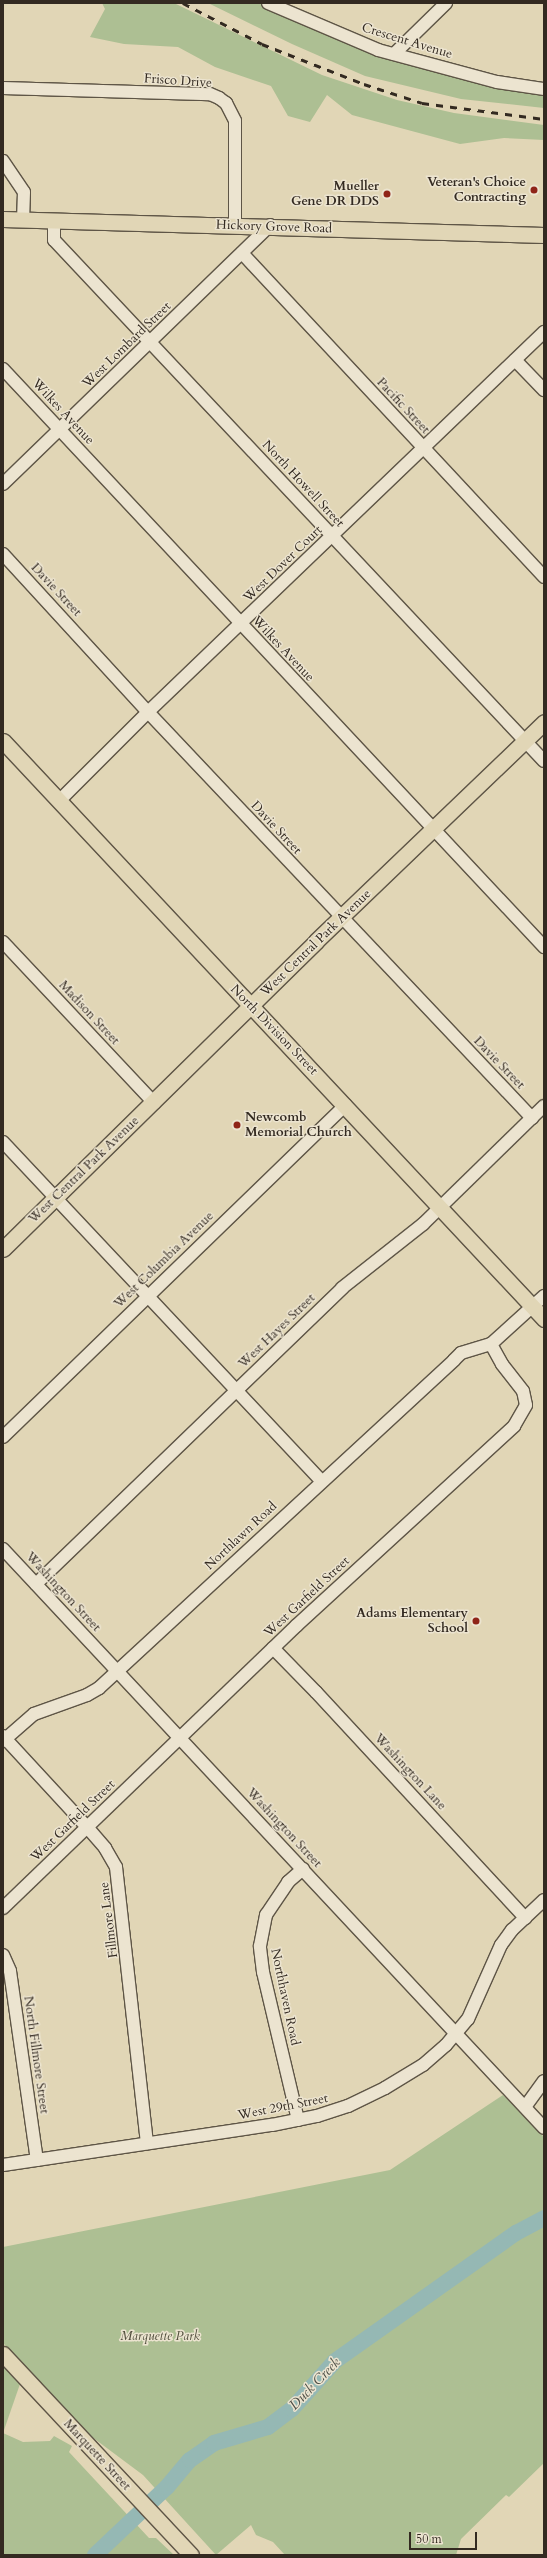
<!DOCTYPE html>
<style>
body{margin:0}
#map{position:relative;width:547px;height:2558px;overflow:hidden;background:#e1d6b6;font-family:Cardo,serif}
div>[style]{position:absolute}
.green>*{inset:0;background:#adbf93}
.river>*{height:16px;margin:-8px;padding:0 8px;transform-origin:8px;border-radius:8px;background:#95b8b4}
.roads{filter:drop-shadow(1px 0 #5e5546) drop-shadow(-1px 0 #5e5546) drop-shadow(0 1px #5e5546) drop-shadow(0 -1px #5e5546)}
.minor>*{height:12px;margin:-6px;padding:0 6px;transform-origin:6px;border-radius:6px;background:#ece4d0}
.major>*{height:15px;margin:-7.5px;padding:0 7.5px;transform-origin:7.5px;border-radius:7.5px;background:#e1d6b6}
.rail>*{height:2.5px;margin-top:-1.25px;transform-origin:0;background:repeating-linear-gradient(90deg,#332a21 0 7px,transparent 0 14px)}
.dots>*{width:11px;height:11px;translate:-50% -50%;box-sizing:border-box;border:2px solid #ece4d0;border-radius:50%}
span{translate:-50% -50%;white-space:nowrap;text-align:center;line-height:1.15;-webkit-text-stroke:3px #ece4d0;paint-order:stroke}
.street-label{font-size:13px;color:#332a21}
.poi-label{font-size:13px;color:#332a21;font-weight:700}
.right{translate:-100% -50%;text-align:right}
.left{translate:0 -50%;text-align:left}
.park-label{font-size:13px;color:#524f3e;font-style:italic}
.water-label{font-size:14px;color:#4c4e46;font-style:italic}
.frame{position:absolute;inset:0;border:4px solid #332a21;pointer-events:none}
.scale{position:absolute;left:409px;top:2532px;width:68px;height:18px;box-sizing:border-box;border:2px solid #332a21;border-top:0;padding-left:5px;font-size:12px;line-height:14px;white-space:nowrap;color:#332a21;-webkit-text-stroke:3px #ece4d0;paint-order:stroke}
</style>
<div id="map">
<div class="green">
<div style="clip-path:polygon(102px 3px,174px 3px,322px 75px,397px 100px,454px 113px,544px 125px,544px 140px,504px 138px,460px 144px,352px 115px,327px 95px,310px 122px,288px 116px,271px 86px,215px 67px,178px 47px,124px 44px,90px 37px,105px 9px)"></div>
<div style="clip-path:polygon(208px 3px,259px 3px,332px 35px,544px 92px,544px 108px,461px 99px,365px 76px,292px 44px)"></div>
<div style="clip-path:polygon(503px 2095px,544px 2137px,544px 2463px,509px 2497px,506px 2495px,461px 2539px,456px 2555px,285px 2555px,273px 2542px,256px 2535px,251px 2525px,216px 2555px,143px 2475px,92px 2437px,3px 2343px,3px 2247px,390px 2170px)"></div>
<div style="clip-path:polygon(3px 2366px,20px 2384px,3px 2433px)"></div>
<div style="clip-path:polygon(3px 2433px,23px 2442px,50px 2441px,54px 2436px,72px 2446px,69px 2452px,149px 2538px,156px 2538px,174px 2555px,3px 2555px)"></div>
</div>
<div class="river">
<div style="left:95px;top:2555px;width:99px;rotate:-43.4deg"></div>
<div style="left:167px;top:2487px;width:35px;rotate:-50deg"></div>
<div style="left:190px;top:2460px;width:29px;rotate:-35deg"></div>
<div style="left:214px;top:2443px;width:56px;rotate:-16.5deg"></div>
<div style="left:268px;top:2427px;width:30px;rotate:-37deg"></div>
<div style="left:292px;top:2409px;width:64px;rotate:-48.1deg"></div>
<div style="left:335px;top:2361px;width:222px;rotate:-35.3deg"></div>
<div style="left:516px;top:2233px;width:32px;rotate:-28deg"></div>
</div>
<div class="roads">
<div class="minor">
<div style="left:268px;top:3px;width:120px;rotate:23.1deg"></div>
<div style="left:378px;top:50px;width:123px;rotate:15.1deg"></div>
<div style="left:497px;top:82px;width:48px;rotate:8.5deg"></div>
<div style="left:394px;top:54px;width:73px;rotate:-44.4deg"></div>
<div style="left:3px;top:88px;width:207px;rotate:1.7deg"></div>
<div style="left:210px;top:94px;width:10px;rotate:24deg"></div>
<div style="left:219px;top:98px;width:9px;rotate:36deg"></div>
<div style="left:226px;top:103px;width:20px;rotate:63deg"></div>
<div style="left:235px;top:121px;width:103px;rotate:90deg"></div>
<div style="left:3px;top:161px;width:37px;rotate:56deg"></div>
<div style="left:24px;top:192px;width:28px;rotate:92deg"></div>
<div style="left:54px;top:221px;width:19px;rotate:90deg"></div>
<div style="left:54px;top:240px;width:715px;rotate:46.76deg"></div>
<div style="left:242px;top:253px;width:443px;rotate:47deg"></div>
<div style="left:515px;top:360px;width:42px;rotate:46deg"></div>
<div style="left:3px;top:369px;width:792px;rotate:46.89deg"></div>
<div style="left:3px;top:484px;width:372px;rotate:-44.1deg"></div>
<div style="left:3px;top:554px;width:214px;rotate:47.5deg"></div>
<div style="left:148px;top:712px;width:559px;rotate:46.6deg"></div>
<div style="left:59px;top:801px;width:126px;rotate:-45deg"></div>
<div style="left:148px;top:712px;width:549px;rotate:-43.82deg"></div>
<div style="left:3px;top:942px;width:221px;rotate:46.8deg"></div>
<div style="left:3px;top:1142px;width:465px;rotate:46.8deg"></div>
<div style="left:3px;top:1437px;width:477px;rotate:-44.1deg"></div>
<div style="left:3px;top:1549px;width:792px;rotate:46.94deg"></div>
<div style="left:36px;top:1584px;width:426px;rotate:-44deg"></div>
<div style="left:342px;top:1288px;width:103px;rotate:-38.3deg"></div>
<div style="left:423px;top:1224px;width:169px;rotate:-44.3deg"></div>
<div style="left:273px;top:1648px;width:62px;rotate:45.7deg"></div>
<div style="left:316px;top:1692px;width:308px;rotate:47.2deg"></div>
<div style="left:3px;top:1736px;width:124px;rotate:47.3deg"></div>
<div style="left:87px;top:1827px;width:28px;rotate:49deg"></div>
<div style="left:105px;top:1848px;width:22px;rotate:60deg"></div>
<div style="left:116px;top:1867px;width:278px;rotate:83.6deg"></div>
<div style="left:3px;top:1741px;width:41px;rotate:-41.1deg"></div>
<div style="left:34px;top:1714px;width:56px;rotate:-19.7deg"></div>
<div style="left:87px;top:1695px;width:14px;rotate:-30deg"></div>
<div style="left:99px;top:1688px;width:483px;rotate:-42.7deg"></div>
<div style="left:454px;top:1360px;width:10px;rotate:-45deg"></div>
<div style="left:461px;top:1353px;width:31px;rotate:-17deg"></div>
<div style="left:491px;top:1344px;width:72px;rotate:-42.2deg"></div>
<div style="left:3px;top:1908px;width:407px;rotate:-43.9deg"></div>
<div style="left:296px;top:1626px;width:296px;rotate:-42.5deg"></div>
<div style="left:514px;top:1426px;width:24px;rotate:-60deg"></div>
<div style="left:526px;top:1405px;width:14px;rotate:-102deg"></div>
<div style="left:523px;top:1391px;width:34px;rotate:-128deg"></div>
<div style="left:502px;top:1364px;width:23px;rotate:-119deg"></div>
<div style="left:3px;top:1955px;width:17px;rotate:66deg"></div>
<div style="left:10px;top:1971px;width:191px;rotate:81.9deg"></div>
<div style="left:525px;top:2107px;width:32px;rotate:-54deg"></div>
<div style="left:298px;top:2120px;width:152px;rotate:-103.3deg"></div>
<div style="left:263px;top:1972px;width:26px;rotate:-97deg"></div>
<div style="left:260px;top:1946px;width:32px;rotate:-79deg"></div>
<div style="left:266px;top:1915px;width:40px;rotate:-56deg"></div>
<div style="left:288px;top:1882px;width:20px;rotate:-41deg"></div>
<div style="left:3px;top:2165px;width:272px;rotate:-8.5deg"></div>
<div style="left:272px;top:2125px;width:46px;rotate:-11.3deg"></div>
<div style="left:317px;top:2116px;width:33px;rotate:-18deg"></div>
<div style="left:348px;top:2106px;width:41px;rotate:-25.9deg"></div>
<div style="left:385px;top:2088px;width:44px;rotate:-31.2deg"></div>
<div style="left:423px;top:2065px;width:30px;rotate:-41deg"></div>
<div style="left:446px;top:2045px;width:34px;rotate:-50deg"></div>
<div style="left:468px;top:2019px;width:81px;rotate:-66deg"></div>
<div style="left:501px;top:1945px;width:19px;rotate:-54deg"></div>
<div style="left:512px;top:1930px;width:44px;rotate:-43.2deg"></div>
</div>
<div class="major">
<div style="left:3px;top:219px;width:541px;rotate:1.69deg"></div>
<div style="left:3px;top:741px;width:792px;rotate:46.89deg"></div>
<div style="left:3px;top:1249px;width:439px;rotate:-44.5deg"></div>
<div style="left:316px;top:941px;width:316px;rotate:-43.8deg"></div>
<div style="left:3px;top:2354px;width:275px;rotate:46.9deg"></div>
</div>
</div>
<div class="rail">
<div style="left:183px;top:3px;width:89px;rotate:27.4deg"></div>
<div style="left:262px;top:44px;width:110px;rotate:21.4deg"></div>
<div style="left:364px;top:84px;width:61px;rotate:18.1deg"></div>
<div style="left:422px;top:103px;width:123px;rotate:7.5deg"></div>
</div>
<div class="dots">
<div style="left:534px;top:190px;background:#8f2418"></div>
<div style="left:387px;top:194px;background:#8f2418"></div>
<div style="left:237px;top:1125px;background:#8f2418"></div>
<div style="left:476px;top:1621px;background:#8f2418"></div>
</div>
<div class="street-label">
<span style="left:407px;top:41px;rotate:17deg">Crescent Avenue</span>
<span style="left:178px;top:81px;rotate:4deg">Frisco Drive</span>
<span style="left:274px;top:227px;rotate:2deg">Hickory Grove Road</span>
<span style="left:127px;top:345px;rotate:-44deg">West Lombard Street</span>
<span style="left:403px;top:406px;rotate:47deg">Pacific Street</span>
<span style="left:63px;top:412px;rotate:47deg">Wilkes Avenue</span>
<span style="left:303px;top:484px;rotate:47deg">North Howell Street</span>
<span style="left:283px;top:564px;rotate:-44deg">West Dover Court</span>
<span style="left:56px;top:590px;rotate:47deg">Davie Street</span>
<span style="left:283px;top:649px;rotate:47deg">Wilkes Avenue</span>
<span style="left:276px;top:828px;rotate:47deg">Davie Street</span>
<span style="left:316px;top:943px;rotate:-44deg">West Central Park Avenue</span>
<span style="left:89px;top:1013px;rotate:47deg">Madison Street</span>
<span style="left:274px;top:1030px;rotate:46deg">North Division Street</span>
<span style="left:499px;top:1063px;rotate:46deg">Davie Street</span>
<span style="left:84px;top:1170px;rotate:-44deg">West Central Park Avenue</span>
<span style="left:164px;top:1260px;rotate:-44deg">West Columbia Avenue</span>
<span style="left:277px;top:1331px;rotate:-44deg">West Hayes Street</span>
<span style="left:241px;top:1536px;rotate:-43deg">Northlawn Road</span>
<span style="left:63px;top:1592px;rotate:47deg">Washington Street</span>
<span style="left:307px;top:1597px;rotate:-43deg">West Garfield Street</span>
<span style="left:410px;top:1772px;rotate:47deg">Washington Lane</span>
<span style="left:73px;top:1821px;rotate:-44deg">West Garfield Street</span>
<span style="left:284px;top:1828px;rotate:47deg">Washington Street</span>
<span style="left:109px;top:1920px;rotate:-97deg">Fillmore Lane</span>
<span style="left:285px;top:1997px;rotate:78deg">Northhaven Road</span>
<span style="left:36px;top:2055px;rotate:82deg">North Fillmore Street</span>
<span style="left:283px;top:2107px;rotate:-11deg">West 29th Street</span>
<span style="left:97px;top:2455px;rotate:47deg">Marquette Street</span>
</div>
<div class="poi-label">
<span class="right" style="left:526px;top:190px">Veteran's Choice<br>Contracting</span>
<span class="right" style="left:379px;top:194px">Mueller<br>Gene DR DDS</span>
<span class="left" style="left:245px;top:1125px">Newcomb<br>Memorial Church</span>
<span class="right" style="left:468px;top:1621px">Adams Elementary<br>School</span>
</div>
<div class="park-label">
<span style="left:160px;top:2336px">Marquette Park</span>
</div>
<div class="water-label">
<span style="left:315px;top:2384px;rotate:-46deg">Duck Creek</span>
</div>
<div class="frame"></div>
<div class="scale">50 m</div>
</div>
